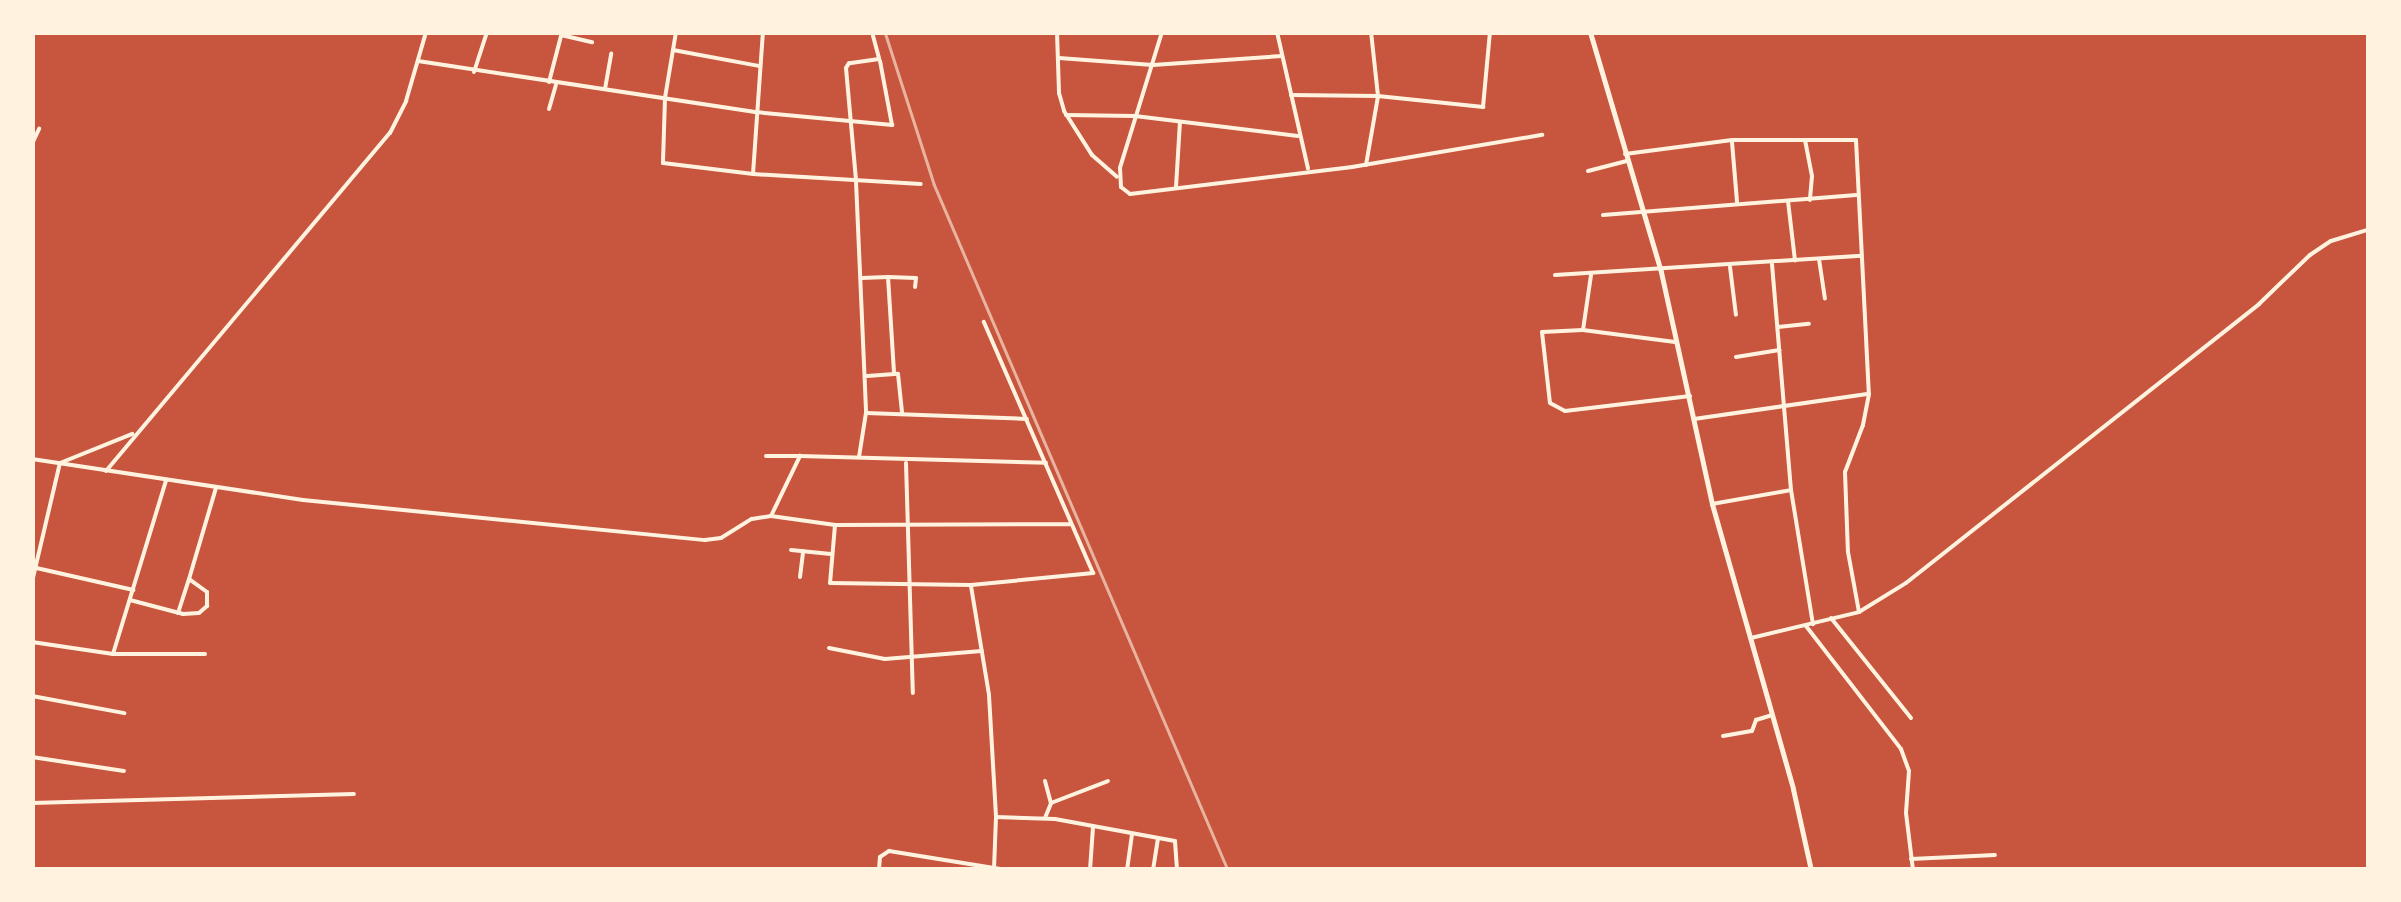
<!DOCTYPE html>
<style>
body{margin:0}
#map{position:relative;width:2401px;height:902px;overflow:hidden;background:#c8553d;font-family:"Times New Roman",serif}
div>[style]{position:absolute}
.minor>*{height:4px;margin:-2px;padding:0 2px;transform-origin:2px;border-radius:2px;background:#fff3e0}
.primary>*{height:5px;margin:-2.5px;padding:0 2.5px;transform-origin:2.5px;border-radius:2.5px;background:#fff3e0}
.rail>*{height:2.5px;margin:-1.25px;padding:0 1.25px;transform-origin:1.25px;border-radius:1.25px;background:#e9b49f}
span{translate:-50% -50%;white-space:nowrap;text-align:center;line-height:1.15;-webkit-text-stroke:9px #fff3e0;paint-order:stroke}
.frame{position:absolute;inset:0;border:35px solid #fff3e0;pointer-events:none}
</style>
<div id="map">
<div class="minor">
<div style="left:676px;top:32px;width:67px;rotate:99.5deg"></div>
<div style="left:665px;top:98px;width:65px;rotate:91.8deg"></div>
<div style="left:663px;top:163px;width:91px;rotate:7deg"></div>
<div style="left:753px;top:174px;width:168px;rotate:3.4deg"></div>
<div style="left:872px;top:32px;width:28px;rotate:75deg"></div>
<div style="left:879px;top:59px;width:30px;rotate:172deg"></div>
<div style="left:849px;top:63px;width:6px;rotate:121deg"></div>
<div style="left:846px;top:68px;width:113px;rotate:84.9deg"></div>
<div style="left:856px;top:181px;width:232px;rotate:87.5deg"></div>
<div style="left:866px;top:413px;width:161px;rotate:2.1deg"></div>
<div style="left:1057px;top:32px;width:61px;rotate:88.1deg"></div>
<div style="left:1059px;top:93px;width:19px;rotate:74deg"></div>
<div style="left:1064px;top:111px;width:52px;rotate:57.5deg"></div>
<div style="left:1092px;top:155px;width:33px;rotate:41deg"></div>
<div style="left:1162px;top:32px;width:142px;rotate:107.2deg"></div>
<div style="left:1120px;top:168px;width:19px;rotate:87deg"></div>
<div style="left:1121px;top:187px;width:11px;rotate:38deg"></div>
<div style="left:1130px;top:194px;width:224px;rotate:-6.9deg"></div>
<div style="left:1352px;top:167px;width:193px;rotate:-9.6deg"></div>
<div style="left:1277px;top:32px;width:140px;rotate:77.2deg"></div>
<div style="left:561px;top:35px;width:32px;rotate:13deg"></div>
<div style="left:673px;top:50px;width:87px;rotate:10.5deg"></div>
<div style="left:1059px;top:58px;width:94px;rotate:4.3deg"></div>
<div style="left:1153px;top:65px;width:129px;rotate:-4deg"></div>
<div style="left:418px;top:61px;width:341px;rotate:8.6deg"></div>
<div style="left:755px;top:112px;width:138px;rotate:5.4deg"></div>
<div style="left:892px;top:125px;width:65px;rotate:-100.6deg"></div>
<div style="left:474px;top:72px;width:42px;rotate:-72deg"></div>
<div style="left:549px;top:82px;width:52px;rotate:-75.4deg"></div>
<div style="left:605px;top:89px;width:36px;rotate:-80deg"></div>
<div style="left:1291px;top:95px;width:87px;rotate:0.7deg"></div>
<div style="left:1378px;top:96px;width:106px;rotate:6deg"></div>
<div style="left:1483px;top:107px;width:75px;rotate:-84.7deg"></div>
<div style="left:549px;top:109px;width:25px;rotate:-74deg"></div>
<div style="left:1066px;top:115px;width:69px;rotate:0.8deg"></div>
<div style="left:1135px;top:116px;width:164px;rotate:7deg"></div>
<div style="left:1805px;top:140px;width:37px;rotate:79deg"></div>
<div style="left:1812px;top:176px;width:24px;rotate:95deg"></div>
<div style="left:1732px;top:142px;width:60px;rotate:85.2deg"></div>
<div style="left:32px;top:144px;width:17px;rotate:-65deg"></div>
<div style="left:1625px;top:154px;width:108px;rotate:-7.5deg"></div>
<div style="left:1732px;top:140px;width:124px"></div>
<div style="left:1856px;top:140px;width:254px;rotate:87.1deg"></div>
<div style="left:1869px;top:394px;width:32px;rotate:101deg"></div>
<div style="left:1863px;top:425px;width:50px;rotate:111deg"></div>
<div style="left:1845px;top:472px;width:80px;rotate:87.9deg"></div>
<div style="left:1848px;top:552px;width:61px;rotate:79.6deg"></div>
<div style="left:1366px;top:165px;width:70px;rotate:-80.1deg"></div>
<div style="left:1378px;top:96px;width:64px;rotate:-96.2deg"></div>
<div style="left:1588px;top:171px;width:40px;rotate:-14.4deg"></div>
<div style="left:753px;top:174px;width:142px;rotate:-86deg"></div>
<div style="left:1176px;top:187px;width:65px;rotate:-86.5deg"></div>
<div style="left:1788px;top:201px;width:60px;rotate:83.3deg"></div>
<div style="left:1603px;top:215px;width:254px;rotate:-4.5deg"></div>
<div style="left:1819px;top:259px;width:40px;rotate:81.5deg"></div>
<div style="left:1772px;top:264px;width:227px;rotate:85.2deg"></div>
<div style="left:1791px;top:490px;width:136px;rotate:80.7deg"></div>
<div style="left:1730px;top:267px;width:48px;rotate:82.9deg"></div>
<div style="left:1555px;top:275px;width:307px;rotate:-3.6deg"></div>
<div style="left:888px;top:277px;width:28px;rotate:2deg"></div>
<div style="left:916px;top:278px;width:9px;rotate:96deg"></div>
<div style="left:861px;top:278px;width:27px;rotate:-2deg"></div>
<div style="left:888px;top:277px;width:95px;rotate:86.4deg"></div>
<div style="left:1778px;top:327px;width:31px;rotate:-6deg"></div>
<div style="left:1583px;top:330px;width:56px;rotate:-81.7deg"></div>
<div style="left:1675px;top:342px;width:93px;rotate:-172.6deg"></div>
<div style="left:1583px;top:330px;width:41px;rotate:177.2deg"></div>
<div style="left:1542px;top:332px;width:71px;rotate:83.6deg"></div>
<div style="left:1550px;top:403px;width:17px;rotate:28deg"></div>
<div style="left:1565px;top:411px;width:126px;rotate:-6.8deg"></div>
<div style="left:1736px;top:357px;width:44px;rotate:-9.2deg"></div>
<div style="left:867px;top:376px;width:31px;rotate:-4deg"></div>
<div style="left:898px;top:374px;width:39px;rotate:84deg"></div>
<div style="left:1694px;top:419px;width:175px;rotate:-8.2deg"></div>
<div style="left:766px;top:456px;width:34px"></div>
<div style="left:859px;top:457px;width:45px;rotate:-81deg"></div>
<div style="left:32px;top:459px;width:274px;rotate:8.6deg"></div>
<div style="left:303px;top:500px;width:404px;rotate:5.7deg"></div>
<div style="left:705px;top:540px;width:16px;rotate:-7deg"></div>
<div style="left:721px;top:538px;width:36px;rotate:-32deg"></div>
<div style="left:752px;top:519px;width:19px;rotate:-9deg"></div>
<div style="left:771px;top:516px;width:67px;rotate:-64.2deg"></div>
<div style="left:800px;top:456px;width:246px;rotate:1.6deg"></div>
<div style="left:906px;top:463px;width:230px;rotate:88.3deg"></div>
<div style="left:106px;top:471px;width:441px;rotate:-50deg"></div>
<div style="left:390px;top:133px;width:36px;rotate:-63deg"></div>
<div style="left:406px;top:101px;width:72px;rotate:-73.8deg"></div>
<div style="left:1712px;top:504px;width:80px;rotate:-10deg"></div>
<div style="left:771px;top:516px;width:65px;rotate:8deg"></div>
<div style="left:835px;top:525px;width:235px;rotate:-0.2deg"></div>
<div style="left:835px;top:525px;width:58px;rotate:94.9deg"></div>
<div style="left:830px;top:583px;width:141px;rotate:0.8deg"></div>
<div style="left:971px;top:585px;width:123px;rotate:-5.6deg"></div>
<div style="left:1093px;top:573px;width:274px;rotate:-113.5deg"></div>
<div style="left:791px;top:550px;width:40px;rotate:5.7deg"></div>
<div style="left:32px;top:567px;width:104px;rotate:12.8deg"></div>
<div style="left:800px;top:577px;width:26px;rotate:-83deg"></div>
<div style="left:32px;top:582px;width:122px;rotate:-76.8deg"></div>
<div style="left:60px;top:463px;width:78px;rotate:-21.9deg"></div>
<div style="left:971px;top:586px;width:110px;rotate:80.6deg"></div>
<div style="left:989px;top:695px;width:122px;rotate:86.7deg"></div>
<div style="left:996px;top:817px;width:53px;rotate:92.2deg"></div>
<div style="left:130px;top:600px;width:55px;rotate:14.8deg"></div>
<div style="left:183px;top:614px;width:16px;rotate:-4deg"></div>
<div style="left:199px;top:613px;width:11px;rotate:-41deg"></div>
<div style="left:207px;top:606px;width:14px;rotate:-90deg"></div>
<div style="left:207px;top:592px;width:22px;rotate:-144deg"></div>
<div style="left:189px;top:579px;width:95px;rotate:-73.5deg"></div>
<div style="left:178px;top:613px;width:35px;rotate:-72deg"></div>
<div style="left:1831px;top:618px;width:128px;rotate:51.3deg"></div>
<div style="left:1806px;top:626px;width:155px;rotate:52.3deg"></div>
<div style="left:1901px;top:749px;width:23px;rotate:70deg"></div>
<div style="left:1909px;top:771px;width:42px;rotate:94.1deg"></div>
<div style="left:1906px;top:813px;width:57px;rotate:83deg"></div>
<div style="left:1751px;top:638px;width:111px;rotate:-13.5deg"></div>
<div style="left:1859px;top:612px;width:55px;rotate:-31.7deg"></div>
<div style="left:1906px;top:583px;width:450px;rotate:-38.3deg"></div>
<div style="left:2259px;top:304px;width:71px;rotate:-43.9deg"></div>
<div style="left:2310px;top:255px;width:25px;rotate:-34deg"></div>
<div style="left:2331px;top:241px;width:39px;rotate:-17deg"></div>
<div style="left:32px;top:642px;width:82px;rotate:8.4deg"></div>
<div style="left:113px;top:654px;width:92px"></div>
<div style="left:829px;top:648px;width:57px;rotate:11.1deg"></div>
<div style="left:885px;top:659px;width:97px;rotate:-4.7deg"></div>
<div style="left:113px;top:654px;width:181px;rotate:-73deg"></div>
<div style="left:32px;top:696px;width:94px;rotate:10.5deg"></div>
<div style="left:1723px;top:736px;width:29px;rotate:-10deg"></div>
<div style="left:1752px;top:731px;width:12px;rotate:-70deg"></div>
<div style="left:1756px;top:720px;width:17px;rotate:-17deg"></div>
<div style="left:32px;top:757px;width:93px;rotate:8.7deg"></div>
<div style="left:1045px;top:781px;width:23px;rotate:75deg"></div>
<div style="left:32px;top:803px;width:322px;rotate:-1.6deg"></div>
<div style="left:996px;top:817px;width:59px;rotate:1.9deg"></div>
<div style="left:1055px;top:819px;width:122px;rotate:10.4deg"></div>
<div style="left:1175px;top:841px;width:29px;rotate:86deg"></div>
<div style="left:1045px;top:818px;width:16px;rotate:-68deg"></div>
<div style="left:1051px;top:803px;width:61px;rotate:-21.1deg"></div>
<div style="left:1911px;top:859px;width:84px;rotate:-2.7deg"></div>
<div style="left:2061px;top:869px;width:1px;rotate:90deg"></div>
<div style="left:879px;top:870px;width:13px;rotate:-86deg"></div>
<div style="left:880px;top:857px;width:11px;rotate:-34deg"></div>
<div style="left:889px;top:851px;width:119px;rotate:9.2deg"></div>
<div style="left:1090px;top:870px;width:43px;rotate:-86deg"></div>
<div style="left:1127px;top:870px;width:35px;rotate:-82deg"></div>
<div style="left:1153px;top:870px;width:31px;rotate:-81deg"></div>
</div>
<div class="primary">
<div style="left:1590px;top:32px;width:250px;rotate:73.5deg"></div>
<div style="left:1661px;top:272px;width:238px;rotate:77.6deg"></div>
<div style="left:1712px;top:504px;width:296px;rotate:74.1deg"></div>
<div style="left:1793px;top:789px;width:83px;rotate:77.5deg"></div>
</div>
<div class="rail">
<div style="left:885px;top:32px;width:160px;rotate:72.1deg"></div>
<div style="left:934px;top:184px;width:746px;rotate:66.8deg"></div>
</div>
<div class="frame"></div>
</div>
